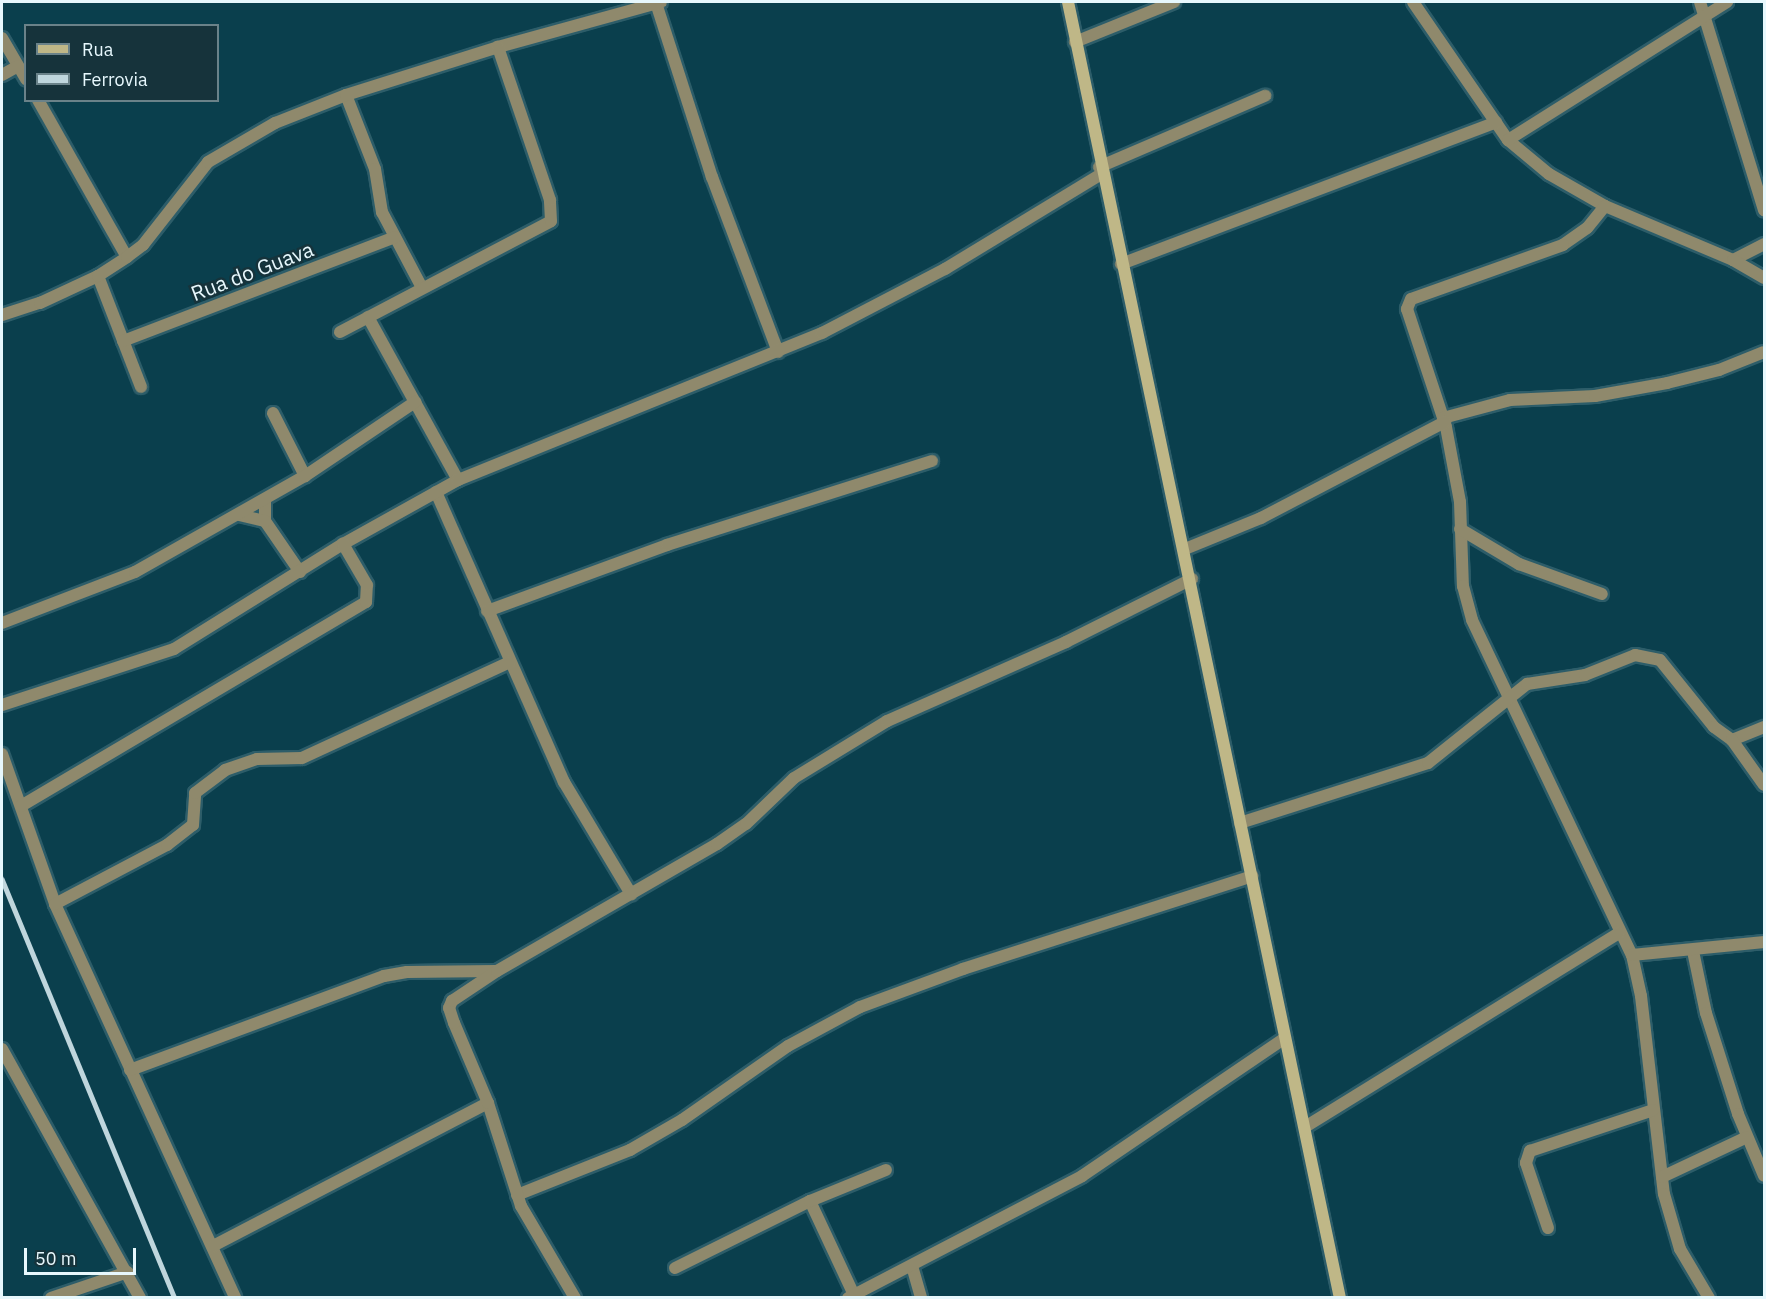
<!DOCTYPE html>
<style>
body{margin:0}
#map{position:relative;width:1766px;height:1299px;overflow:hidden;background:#0a3f4d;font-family:"IBM Plex Sans",sans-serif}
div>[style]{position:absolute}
.roads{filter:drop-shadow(2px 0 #2d5d69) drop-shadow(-2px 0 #2d5d69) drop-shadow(0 2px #2d5d69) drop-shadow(0 -2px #2d5d69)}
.street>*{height:12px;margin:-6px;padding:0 6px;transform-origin:6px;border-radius:6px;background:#8f896c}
.secondary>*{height:12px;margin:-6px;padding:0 6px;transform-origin:6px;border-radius:6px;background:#bfb787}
.rail>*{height:4.5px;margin:-2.25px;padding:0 2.25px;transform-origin:2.25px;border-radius:2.25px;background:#bfd6dd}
span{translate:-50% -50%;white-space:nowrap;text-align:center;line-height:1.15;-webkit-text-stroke:5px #16333b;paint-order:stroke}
.street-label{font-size:21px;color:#e7f8fd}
.frame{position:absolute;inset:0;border:3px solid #e7f8fd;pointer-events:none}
.legend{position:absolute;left:24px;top:24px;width:195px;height:78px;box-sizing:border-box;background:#16333b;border:2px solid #6a8289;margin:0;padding:8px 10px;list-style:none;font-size:18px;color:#e7f8fd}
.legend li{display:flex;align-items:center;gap:12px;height:30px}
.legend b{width:30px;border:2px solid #6a8289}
.scale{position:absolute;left:24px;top:1248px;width:112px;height:27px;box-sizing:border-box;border:3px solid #e7f8fd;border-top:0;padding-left:8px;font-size:18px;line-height:21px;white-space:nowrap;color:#e7f8fd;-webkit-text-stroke:4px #16333b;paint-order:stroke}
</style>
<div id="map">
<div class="roads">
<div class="street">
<div style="left:1413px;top:2px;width:168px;rotate:55.5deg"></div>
<div style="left:1508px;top:140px;width:53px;rotate:39.7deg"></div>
<div style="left:1549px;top:174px;width:64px;rotate:29.7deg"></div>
<div style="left:1605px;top:206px;width:139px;rotate:22.9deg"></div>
<div style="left:1733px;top:260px;width:35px;rotate:-27deg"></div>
<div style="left:1700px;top:2px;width:218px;rotate:72.9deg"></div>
<div style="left:656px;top:3px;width:183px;rotate:72.2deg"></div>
<div style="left:712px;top:177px;width:187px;rotate:69.3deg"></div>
<div style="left:2px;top:38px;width:48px;rotate:59.7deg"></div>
<div style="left:1075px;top:42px;width:107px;rotate:-22deg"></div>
<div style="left:2px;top:75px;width:18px;rotate:-29deg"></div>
<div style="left:346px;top:95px;width:79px;rotate:68.6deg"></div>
<div style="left:375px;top:169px;width:44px;rotate:80.8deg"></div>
<div style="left:382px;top:212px;width:86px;rotate:62.2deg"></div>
<div style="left:38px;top:100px;width:180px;rotate:60.5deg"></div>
<div style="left:1508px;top:140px;width:259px;rotate:-32.2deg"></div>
<div style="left:1099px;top:167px;width:181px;rotate:-23.2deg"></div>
<div style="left:1605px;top:206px;width:28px;rotate:129deg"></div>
<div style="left:1587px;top:228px;width:29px;rotate:145deg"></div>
<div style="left:1563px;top:245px;width:161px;rotate:160.4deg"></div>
<div style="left:1411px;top:299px;width:11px;rotate:112deg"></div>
<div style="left:1407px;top:309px;width:124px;rotate:71.7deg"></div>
<div style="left:1446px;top:427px;width:76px;rotate:79.4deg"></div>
<div style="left:1460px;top:502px;width:84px;rotate:88deg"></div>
<div style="left:1463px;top:586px;width:35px;rotate:75deg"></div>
<div style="left:1472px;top:620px;width:371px;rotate:64.5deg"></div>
<div style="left:1632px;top:955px;width:42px;rotate:77.6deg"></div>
<div style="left:1641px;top:996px;width:199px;rotate:83.4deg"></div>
<div style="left:1664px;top:1194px;width:57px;rotate:73.8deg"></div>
<div style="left:1680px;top:1249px;width:57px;rotate:59.4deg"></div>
<div style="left:1733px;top:260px;width:36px;rotate:30deg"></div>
<div style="left:1121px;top:264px;width:401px;rotate:-20.7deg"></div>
<div style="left:98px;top:276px;width:119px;rotate:68.8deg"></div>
<div style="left:2px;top:315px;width:40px;rotate:-18deg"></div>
<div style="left:40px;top:303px;width:64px;rotate:-25deg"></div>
<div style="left:98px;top:276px;width:35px;rotate:-33deg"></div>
<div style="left:127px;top:257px;width:20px;rotate:-37deg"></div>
<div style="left:143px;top:245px;width:105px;rotate:-51.9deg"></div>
<div style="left:208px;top:162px;width:78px;rotate:-30.2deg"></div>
<div style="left:275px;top:123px;width:76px;rotate:-21.5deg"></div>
<div style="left:346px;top:95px;width:159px;rotate:-17.5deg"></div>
<div style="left:498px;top:47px;width:169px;rotate:-15.4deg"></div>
<div style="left:368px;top:317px;width:186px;rotate:61.1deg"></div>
<div style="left:340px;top:332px;width:238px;rotate:-27.7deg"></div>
<div style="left:551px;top:221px;width:21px;rotate:-93deg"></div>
<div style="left:550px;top:200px;width:162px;rotate:-108.8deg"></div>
<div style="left:123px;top:341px;width:291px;rotate:-20.9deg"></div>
<div style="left:273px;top:413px;width:71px;rotate:63.1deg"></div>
<div style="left:1443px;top:418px;width:69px;rotate:-15deg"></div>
<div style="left:1510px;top:400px;width:85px;rotate:-2.7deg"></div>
<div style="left:1595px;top:396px;width:73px;rotate:-10.2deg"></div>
<div style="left:1667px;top:383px;width:54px;rotate:-14deg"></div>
<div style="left:1719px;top:370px;width:48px;rotate:-21.8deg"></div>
<div style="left:436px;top:492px;width:317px;rotate:66.2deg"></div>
<div style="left:564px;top:782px;width:131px;rotate:59.1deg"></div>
<div style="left:265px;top:499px;width:22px;rotate:90deg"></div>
<div style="left:265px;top:521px;width:62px;rotate:55.5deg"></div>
<div style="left:239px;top:515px;width:27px;rotate:13deg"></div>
<div style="left:1460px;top:529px;width:69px;rotate:30.7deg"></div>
<div style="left:1519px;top:564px;width:88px;rotate:19.9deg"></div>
<div style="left:1185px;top:549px;width:82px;rotate:-22.2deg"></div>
<div style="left:1261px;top:518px;width:208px;rotate:-27.6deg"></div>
<div style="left:487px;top:611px;width:192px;rotate:-20.1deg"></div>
<div style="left:667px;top:545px;width:278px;rotate:-17.6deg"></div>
<div style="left:2px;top:623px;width:142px;rotate:-21deg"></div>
<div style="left:135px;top:572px;width:195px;rotate:-29.5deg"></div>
<div style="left:305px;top:476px;width:133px;rotate:-33.9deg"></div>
<div style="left:2px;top:705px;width:181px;rotate:-18deg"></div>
<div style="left:174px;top:649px;width:199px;rotate:-31.9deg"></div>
<div style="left:343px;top:544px;width:132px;rotate:-29.1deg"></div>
<div style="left:458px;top:480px;width:393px;rotate:-22deg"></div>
<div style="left:822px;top:333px;width:139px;rotate:-27.5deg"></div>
<div style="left:945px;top:269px;width:183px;rotate:-31.3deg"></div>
<div style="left:1732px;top:740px;width:35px;rotate:-22deg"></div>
<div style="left:2px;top:754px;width:159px;rotate:70.5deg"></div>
<div style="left:55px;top:904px;width:433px;rotate:65.4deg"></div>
<div style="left:21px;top:806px;width:401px;rotate:-30.6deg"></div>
<div style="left:366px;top:602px;width:17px;rotate:-87deg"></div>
<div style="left:367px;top:585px;width:48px;rotate:-120.3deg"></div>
<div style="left:1240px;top:823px;width:197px;rotate:-17.7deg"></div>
<div style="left:1428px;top:763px;width:127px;rotate:-38.6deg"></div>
<div style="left:1527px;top:684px;width:59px;rotate:-8.8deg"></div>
<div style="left:1585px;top:675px;width:54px;rotate:-21.8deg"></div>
<div style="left:1635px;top:655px;width:25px;rotate:11deg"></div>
<div style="left:1660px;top:660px;width:86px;rotate:51.1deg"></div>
<div style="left:1714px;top:727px;width:22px;rotate:36deg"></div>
<div style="left:1732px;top:740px;width:55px;rotate:54.6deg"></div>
<div style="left:55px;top:904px;width:127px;rotate:-27.8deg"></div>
<div style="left:167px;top:845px;width:33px;rotate:-38deg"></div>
<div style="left:193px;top:825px;width:32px;rotate:-86deg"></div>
<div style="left:195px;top:793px;width:38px;rotate:-37deg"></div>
<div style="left:225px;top:770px;width:34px;rotate:-19deg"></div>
<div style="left:257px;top:759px;width:45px;rotate:-1.3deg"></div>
<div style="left:302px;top:758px;width:229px;rotate:-24.8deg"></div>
<div style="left:1693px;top:951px;width:63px;rotate:78.2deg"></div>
<div style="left:1706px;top:1013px;width:106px;rotate:72.4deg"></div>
<div style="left:1738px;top:1114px;width:67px;rotate:67.2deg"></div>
<div style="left:1632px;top:955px;width:133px;rotate:-5.6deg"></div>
<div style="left:2px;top:1049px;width:285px;rotate:61deg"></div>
<div style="left:130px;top:1070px;width:271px;rotate:-20.3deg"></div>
<div style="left:384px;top:976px;width:23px;rotate:-10deg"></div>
<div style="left:407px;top:972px;width:89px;rotate:-0.6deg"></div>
<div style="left:1305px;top:1127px;width:369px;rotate:-31.7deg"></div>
<div style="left:1662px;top:1177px;width:94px;rotate:-25.2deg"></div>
<div style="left:517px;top:1195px;width:122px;rotate:-21.7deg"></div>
<div style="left:630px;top:1150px;width:60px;rotate:-30deg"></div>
<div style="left:682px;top:1120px;width:129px;rotate:-34.9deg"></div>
<div style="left:788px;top:1046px;width:82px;rotate:-28.4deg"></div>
<div style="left:860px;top:1007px;width:110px;rotate:-20.3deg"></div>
<div style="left:963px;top:969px;width:304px;rotate:-17.8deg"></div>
<div style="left:810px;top:1201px;width:104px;rotate:64.9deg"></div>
<div style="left:1548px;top:1228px;width:69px;rotate:-108.7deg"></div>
<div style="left:1526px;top:1163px;width:13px;rotate:-72deg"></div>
<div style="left:1530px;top:1151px;width:130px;rotate:-18.4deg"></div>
<div style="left:213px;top:1246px;width:310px;rotate:-27.5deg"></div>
<div style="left:912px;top:1266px;width:33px;rotate:74deg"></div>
<div style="left:675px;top:1268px;width:151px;rotate:-26.4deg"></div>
<div style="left:810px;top:1201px;width:82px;rotate:-22.2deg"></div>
<div style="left:51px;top:1298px;width:81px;rotate:-18.7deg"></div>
<div style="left:575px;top:1298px;width:107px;rotate:-120.4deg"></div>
<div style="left:521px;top:1206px;width:108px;rotate:-107.8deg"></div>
<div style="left:488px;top:1103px;width:87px;rotate:-113deg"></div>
<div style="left:454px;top:1023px;width:16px;rotate:-108deg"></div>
<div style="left:449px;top:1008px;width:8px;rotate:-67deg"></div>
<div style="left:452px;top:1001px;width:54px;rotate:-33.7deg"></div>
<div style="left:497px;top:971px;width:254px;rotate:-30deg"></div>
<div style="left:717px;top:844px;width:35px;rotate:-35deg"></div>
<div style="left:746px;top:824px;width:66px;rotate:-43.8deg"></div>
<div style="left:794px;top:778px;width:109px;rotate:-31.5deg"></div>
<div style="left:887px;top:721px;width:196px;rotate:-23.8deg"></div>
<div style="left:1066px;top:642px;width:141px;rotate:-26.6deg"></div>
<div style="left:848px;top:1298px;width:264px;rotate:-27.5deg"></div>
<div style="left:1082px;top:1176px;width:245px;rotate:-34.2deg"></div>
</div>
<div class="secondary">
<div style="left:1068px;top:2px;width:1324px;rotate:78.15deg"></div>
</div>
</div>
<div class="rail">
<div style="left:2px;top:879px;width:453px;rotate:67.6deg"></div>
</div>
<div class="street-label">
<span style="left:252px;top:271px;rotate:-21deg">Rua do Guava</span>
</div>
<div class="frame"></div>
<ul class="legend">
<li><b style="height:8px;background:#bfb787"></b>Rua</li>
<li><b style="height:8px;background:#bfd6dd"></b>Ferrovia</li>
</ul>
<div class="scale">50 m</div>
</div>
